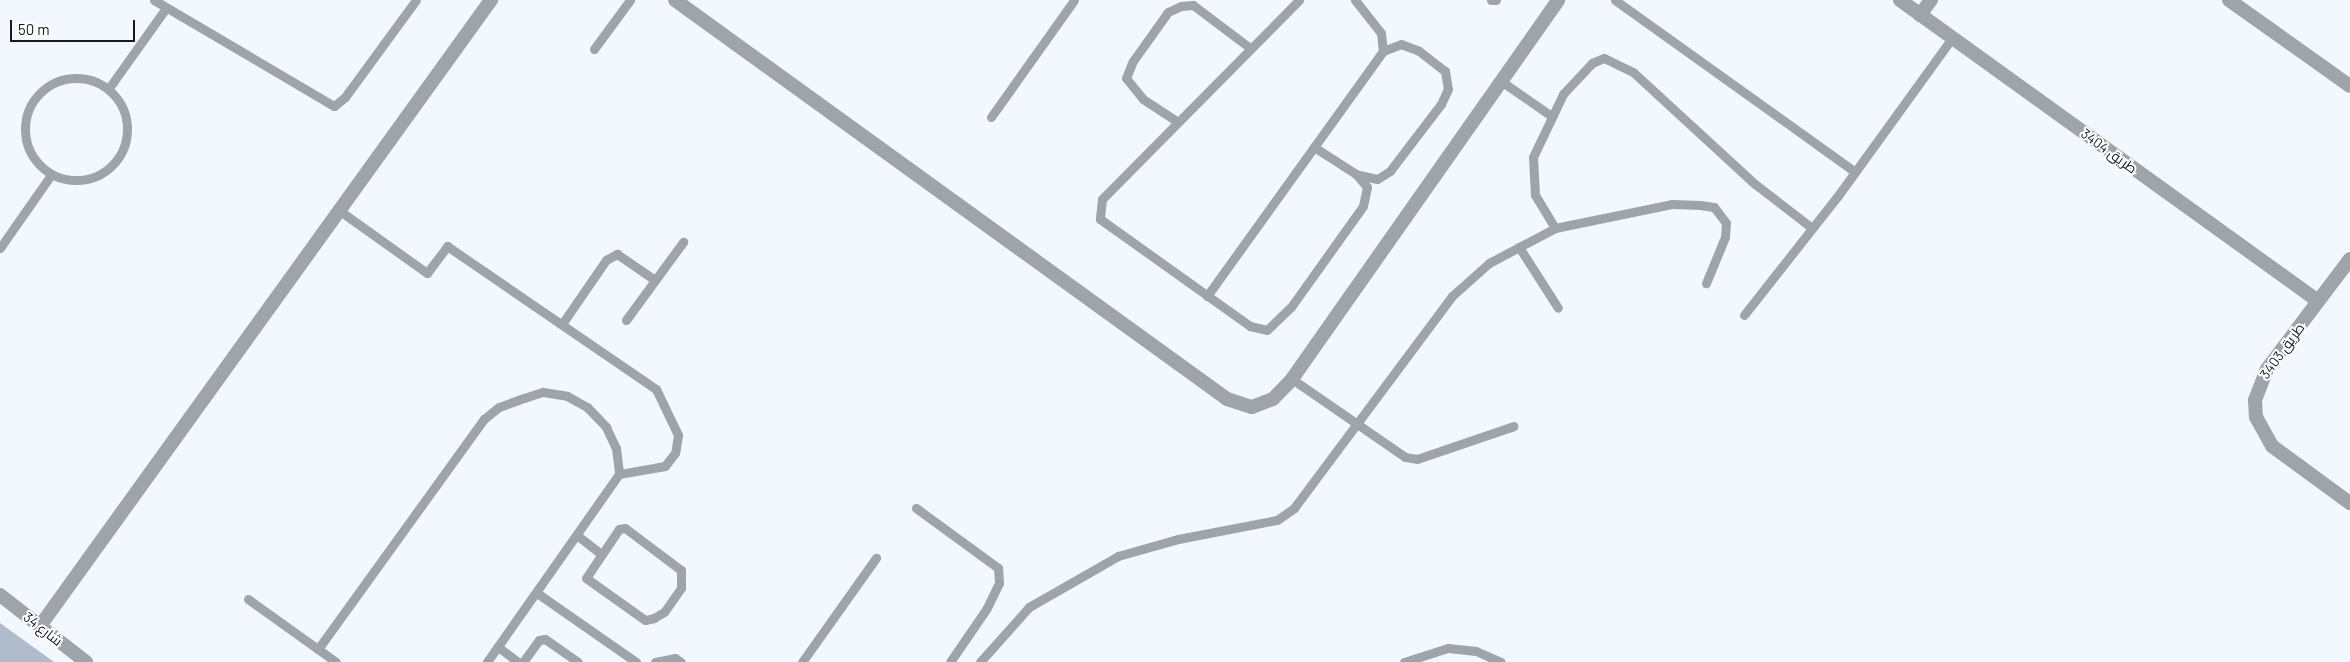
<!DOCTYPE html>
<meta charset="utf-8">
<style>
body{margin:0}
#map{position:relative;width:2350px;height:662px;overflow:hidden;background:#f3f8ff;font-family:Barlow,Cairo,sans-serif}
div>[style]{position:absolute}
.building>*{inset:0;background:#b0bbcc}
.service>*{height:9px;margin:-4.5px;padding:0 4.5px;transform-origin:4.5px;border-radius:4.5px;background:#9fa4ab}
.service>.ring{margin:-4.5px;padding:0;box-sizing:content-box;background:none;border:9px solid #9fa4ab;border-radius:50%}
.minor>*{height:14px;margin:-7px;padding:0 7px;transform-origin:7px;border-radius:7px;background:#9fa4ab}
span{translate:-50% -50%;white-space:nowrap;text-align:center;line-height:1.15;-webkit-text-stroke:4px #fff;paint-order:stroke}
.street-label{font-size:14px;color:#171b21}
.scale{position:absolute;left:10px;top:20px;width:125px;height:22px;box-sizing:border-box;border:2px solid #171b21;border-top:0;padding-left:6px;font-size:15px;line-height:18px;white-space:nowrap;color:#171b21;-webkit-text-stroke:4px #fff;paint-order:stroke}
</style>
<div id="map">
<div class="building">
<div style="clip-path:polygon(0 623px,54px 662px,0 662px)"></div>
</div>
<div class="service">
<div style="left:154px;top:0;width:209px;rotate:30.5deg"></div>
<div style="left:334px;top:106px;width:14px;rotate:-39deg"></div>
<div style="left:345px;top:97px;width:120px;rotate:-53.8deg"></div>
<div style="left:1299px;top:0;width:280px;rotate:134.7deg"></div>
<div style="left:1102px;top:199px;width:20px;rotate:96deg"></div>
<div style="left:1100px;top:219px;width:184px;rotate:35.5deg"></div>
<div style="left:1250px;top:326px;width:17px;rotate:13deg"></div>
<div style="left:1267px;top:330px;width:33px;rotate:-44deg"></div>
<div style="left:1291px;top:307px;width:124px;rotate:-54.5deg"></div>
<div style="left:1363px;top:206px;width:19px;rotate:-78deg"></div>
<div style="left:1367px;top:187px;width:17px;rotate:-130deg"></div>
<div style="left:1356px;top:174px;width:50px;rotate:-147.3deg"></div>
<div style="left:1355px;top:0;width:42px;rotate:51.8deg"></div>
<div style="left:1381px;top:33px;width:18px;rotate:84deg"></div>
<div style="left:1491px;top:0;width:5px"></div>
<div style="left:1615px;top:0;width:295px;rotate:35.6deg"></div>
<div style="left:594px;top:49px;width:61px;rotate:-53.7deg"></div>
<div class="ring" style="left:25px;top:78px;width:93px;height:93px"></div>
<div style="left:1501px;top:81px;width:60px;rotate:34.8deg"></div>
<div style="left:109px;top:88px;width:98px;rotate:-54.5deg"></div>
<div style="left:991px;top:117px;width:143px;rotate:-54.6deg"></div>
<div style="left:1178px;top:122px;width:42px;rotate:-146.7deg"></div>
<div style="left:1143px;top:99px;width:27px;rotate:-129deg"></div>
<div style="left:1126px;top:78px;width:18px;rotate:-68deg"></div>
<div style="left:1133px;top:61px;width:60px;rotate:-54.5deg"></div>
<div style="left:1168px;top:12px;width:14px;rotate:-25deg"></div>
<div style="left:1181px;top:6px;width:12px;rotate:-5deg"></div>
<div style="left:1193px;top:5px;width:71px;rotate:37deg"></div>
<div style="left:340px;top:211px;width:107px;rotate:35.5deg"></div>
<div style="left:427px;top:273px;width:34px;rotate:-53deg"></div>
<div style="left:447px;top:246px;width:253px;rotate:34.4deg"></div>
<div style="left:656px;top:389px;width:51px;rotate:64.4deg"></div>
<div style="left:678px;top:435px;width:18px;rotate:99deg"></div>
<div style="left:675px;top:453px;width:16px;rotate:128deg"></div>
<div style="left:665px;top:466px;width:47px;rotate:170.1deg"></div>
<div style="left:1555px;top:228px;width:39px;rotate:-121deg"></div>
<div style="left:1535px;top:195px;width:38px;rotate:-93deg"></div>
<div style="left:1533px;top:157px;width:70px;rotate:-64.5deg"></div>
<div style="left:1563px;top:94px;width:42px;rotate:-46.9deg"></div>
<div style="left:1592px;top:63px;width:13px;rotate:-23deg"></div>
<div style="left:1604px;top:58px;width:32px;rotate:26deg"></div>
<div style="left:1633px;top:72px;width:166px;rotate:42.6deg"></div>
<div style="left:1755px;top:184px;width:72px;rotate:37.7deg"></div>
<div style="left:1519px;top:247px;width:72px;rotate:57.4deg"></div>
<div style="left:0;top:248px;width:89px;rotate:-55.1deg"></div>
<div style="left:1207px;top:296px;width:302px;rotate:-54.3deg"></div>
<div style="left:1383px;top:51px;width:19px;rotate:-21deg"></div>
<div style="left:1401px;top:44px;width:19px;rotate:21deg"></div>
<div style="left:1419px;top:51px;width:33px;rotate:38deg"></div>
<div style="left:1445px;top:71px;width:18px;rotate:81deg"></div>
<div style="left:1448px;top:89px;width:17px;rotate:115deg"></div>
<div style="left:1441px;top:104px;width:84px;rotate:127.3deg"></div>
<div style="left:1390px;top:171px;width:15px;rotate:148deg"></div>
<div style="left:1377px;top:179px;width:22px;rotate:-167deg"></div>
<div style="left:1744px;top:315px;width:150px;rotate:-51.8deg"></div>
<div style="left:1837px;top:197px;width:196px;rotate:-54.1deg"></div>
<div style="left:626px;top:320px;width:97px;rotate:-53.8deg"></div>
<div style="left:562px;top:324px;width:78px;rotate:-55.5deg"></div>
<div style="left:606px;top:260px;width:13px;rotate:-29deg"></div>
<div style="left:617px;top:254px;width:46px;rotate:34.4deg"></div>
<div style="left:1292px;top:379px;width:137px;rotate:34.6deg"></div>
<div style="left:1405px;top:457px;width:12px;rotate:9deg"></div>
<div style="left:1417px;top:459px;width:102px;rotate:-18.8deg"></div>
<div style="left:916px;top:508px;width:102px;rotate:36.2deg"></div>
<div style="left:998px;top:568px;width:15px;rotate:86deg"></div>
<div style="left:999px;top:583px;width:28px;rotate:116deg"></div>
<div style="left:987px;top:608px;width:65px;rotate:124.4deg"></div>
<div style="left:625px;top:528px;width:70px;rotate:36.9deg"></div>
<div style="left:681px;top:570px;width:18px;rotate:90deg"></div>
<div style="left:681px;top:588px;width:29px;rotate:125deg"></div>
<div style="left:664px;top:612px;width:12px;rotate:149deg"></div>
<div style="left:654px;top:618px;width:9px;rotate:167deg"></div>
<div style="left:645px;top:620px;width:72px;rotate:-144.6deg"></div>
<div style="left:586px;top:578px;width:59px;rotate:-56deg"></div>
<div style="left:619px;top:529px;width:6px;rotate:-9deg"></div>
<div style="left:578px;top:536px;width:29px;rotate:38deg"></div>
<div style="left:537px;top:593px;width:121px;rotate:34.9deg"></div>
<div style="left:248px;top:599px;width:108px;rotate:35.6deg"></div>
<div style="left:498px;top:647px;width:25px;rotate:37deg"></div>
<div style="left:318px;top:649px;width:284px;rotate:-54.2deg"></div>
<div style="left:484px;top:419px;width:19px;rotate:-39deg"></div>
<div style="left:499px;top:407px;width:27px;rotate:-20deg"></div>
<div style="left:524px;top:398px;width:20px;rotate:-18deg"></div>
<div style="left:543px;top:392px;width:24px;rotate:9deg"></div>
<div style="left:567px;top:396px;width:23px;rotate:29deg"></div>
<div style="left:587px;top:407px;width:28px;rotate:46deg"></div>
<div style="left:606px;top:427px;width:23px;rotate:65deg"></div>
<div style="left:616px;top:448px;width:26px;rotate:83deg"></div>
<div style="left:619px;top:474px;width:230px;rotate:125.1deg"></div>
<div style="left:523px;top:662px;width:27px;rotate:-54deg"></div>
<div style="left:539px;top:640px;width:6px;rotate:-9deg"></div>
<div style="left:545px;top:639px;width:40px;rotate:34.9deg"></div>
<div style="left:655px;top:662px;width:20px;rotate:-11deg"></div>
<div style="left:675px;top:658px;width:7px;rotate:34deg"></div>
<div style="left:802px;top:662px;width:128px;rotate:-54.6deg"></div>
<div style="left:980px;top:662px;width:74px;rotate:-48.3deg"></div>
<div style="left:1029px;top:607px;width:103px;rotate:-29.8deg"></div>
<div style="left:1118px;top:556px;width:62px;rotate:-15.8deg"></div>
<div style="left:1178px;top:539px;width:101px;rotate:-10.9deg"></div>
<div style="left:1277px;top:520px;width:21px;rotate:-35deg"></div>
<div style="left:1294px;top:508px;width:264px;rotate:-53.3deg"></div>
<div style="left:1452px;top:296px;width:50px;rotate:-41.7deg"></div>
<div style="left:1489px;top:263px;width:75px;rotate:-27.9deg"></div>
<div style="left:1555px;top:228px;width:119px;rotate:-11.6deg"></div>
<div style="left:1672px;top:204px;width:28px;rotate:2deg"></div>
<div style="left:1700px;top:205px;width:14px;rotate:8deg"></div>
<div style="left:1714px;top:207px;width:20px;rotate:53deg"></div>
<div style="left:1726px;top:223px;width:14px;rotate:94deg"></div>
<div style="left:1725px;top:237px;width:50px;rotate:112.4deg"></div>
<div style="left:1404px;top:662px;width:46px;rotate:-17.7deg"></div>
<div style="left:1448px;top:648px;width:28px;rotate:6deg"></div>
<div style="left:1476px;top:651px;width:27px;rotate:24deg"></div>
</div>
<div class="minor">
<div style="left:675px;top:0;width:681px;rotate:35.86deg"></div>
<div style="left:1227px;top:399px;width:26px;rotate:18deg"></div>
<div style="left:1252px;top:407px;width:22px;rotate:-21deg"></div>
<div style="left:1273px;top:399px;width:28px;rotate:-46deg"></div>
<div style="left:1292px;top:379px;width:463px;rotate:-54.9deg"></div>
<div style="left:1900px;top:0;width:515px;rotate:35.76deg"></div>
<div style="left:2229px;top:0;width:148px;rotate:35.4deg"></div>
<div style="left:1920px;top:15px;width:19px;rotate:-54deg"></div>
<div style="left:2350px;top:259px;width:138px;rotate:127deg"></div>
<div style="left:2267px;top:369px;width:33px;rotate:111deg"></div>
<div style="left:2255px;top:400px;width:17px;rotate:87deg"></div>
<div style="left:2256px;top:417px;width:33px;rotate:61deg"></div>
<div style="left:2272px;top:446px;width:97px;rotate:36.2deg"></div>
<div style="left:0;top:595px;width:109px;rotate:37.9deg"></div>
<div style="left:40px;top:626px;width:772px;rotate:-54.23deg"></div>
</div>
<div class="street-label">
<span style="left:2109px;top:151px;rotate:36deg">طريق 3404</span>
<span style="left:2282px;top:351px;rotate:-54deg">طريق 3403</span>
<span style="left:43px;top:629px;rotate:38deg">شارع 34</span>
</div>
<div class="scale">50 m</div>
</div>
